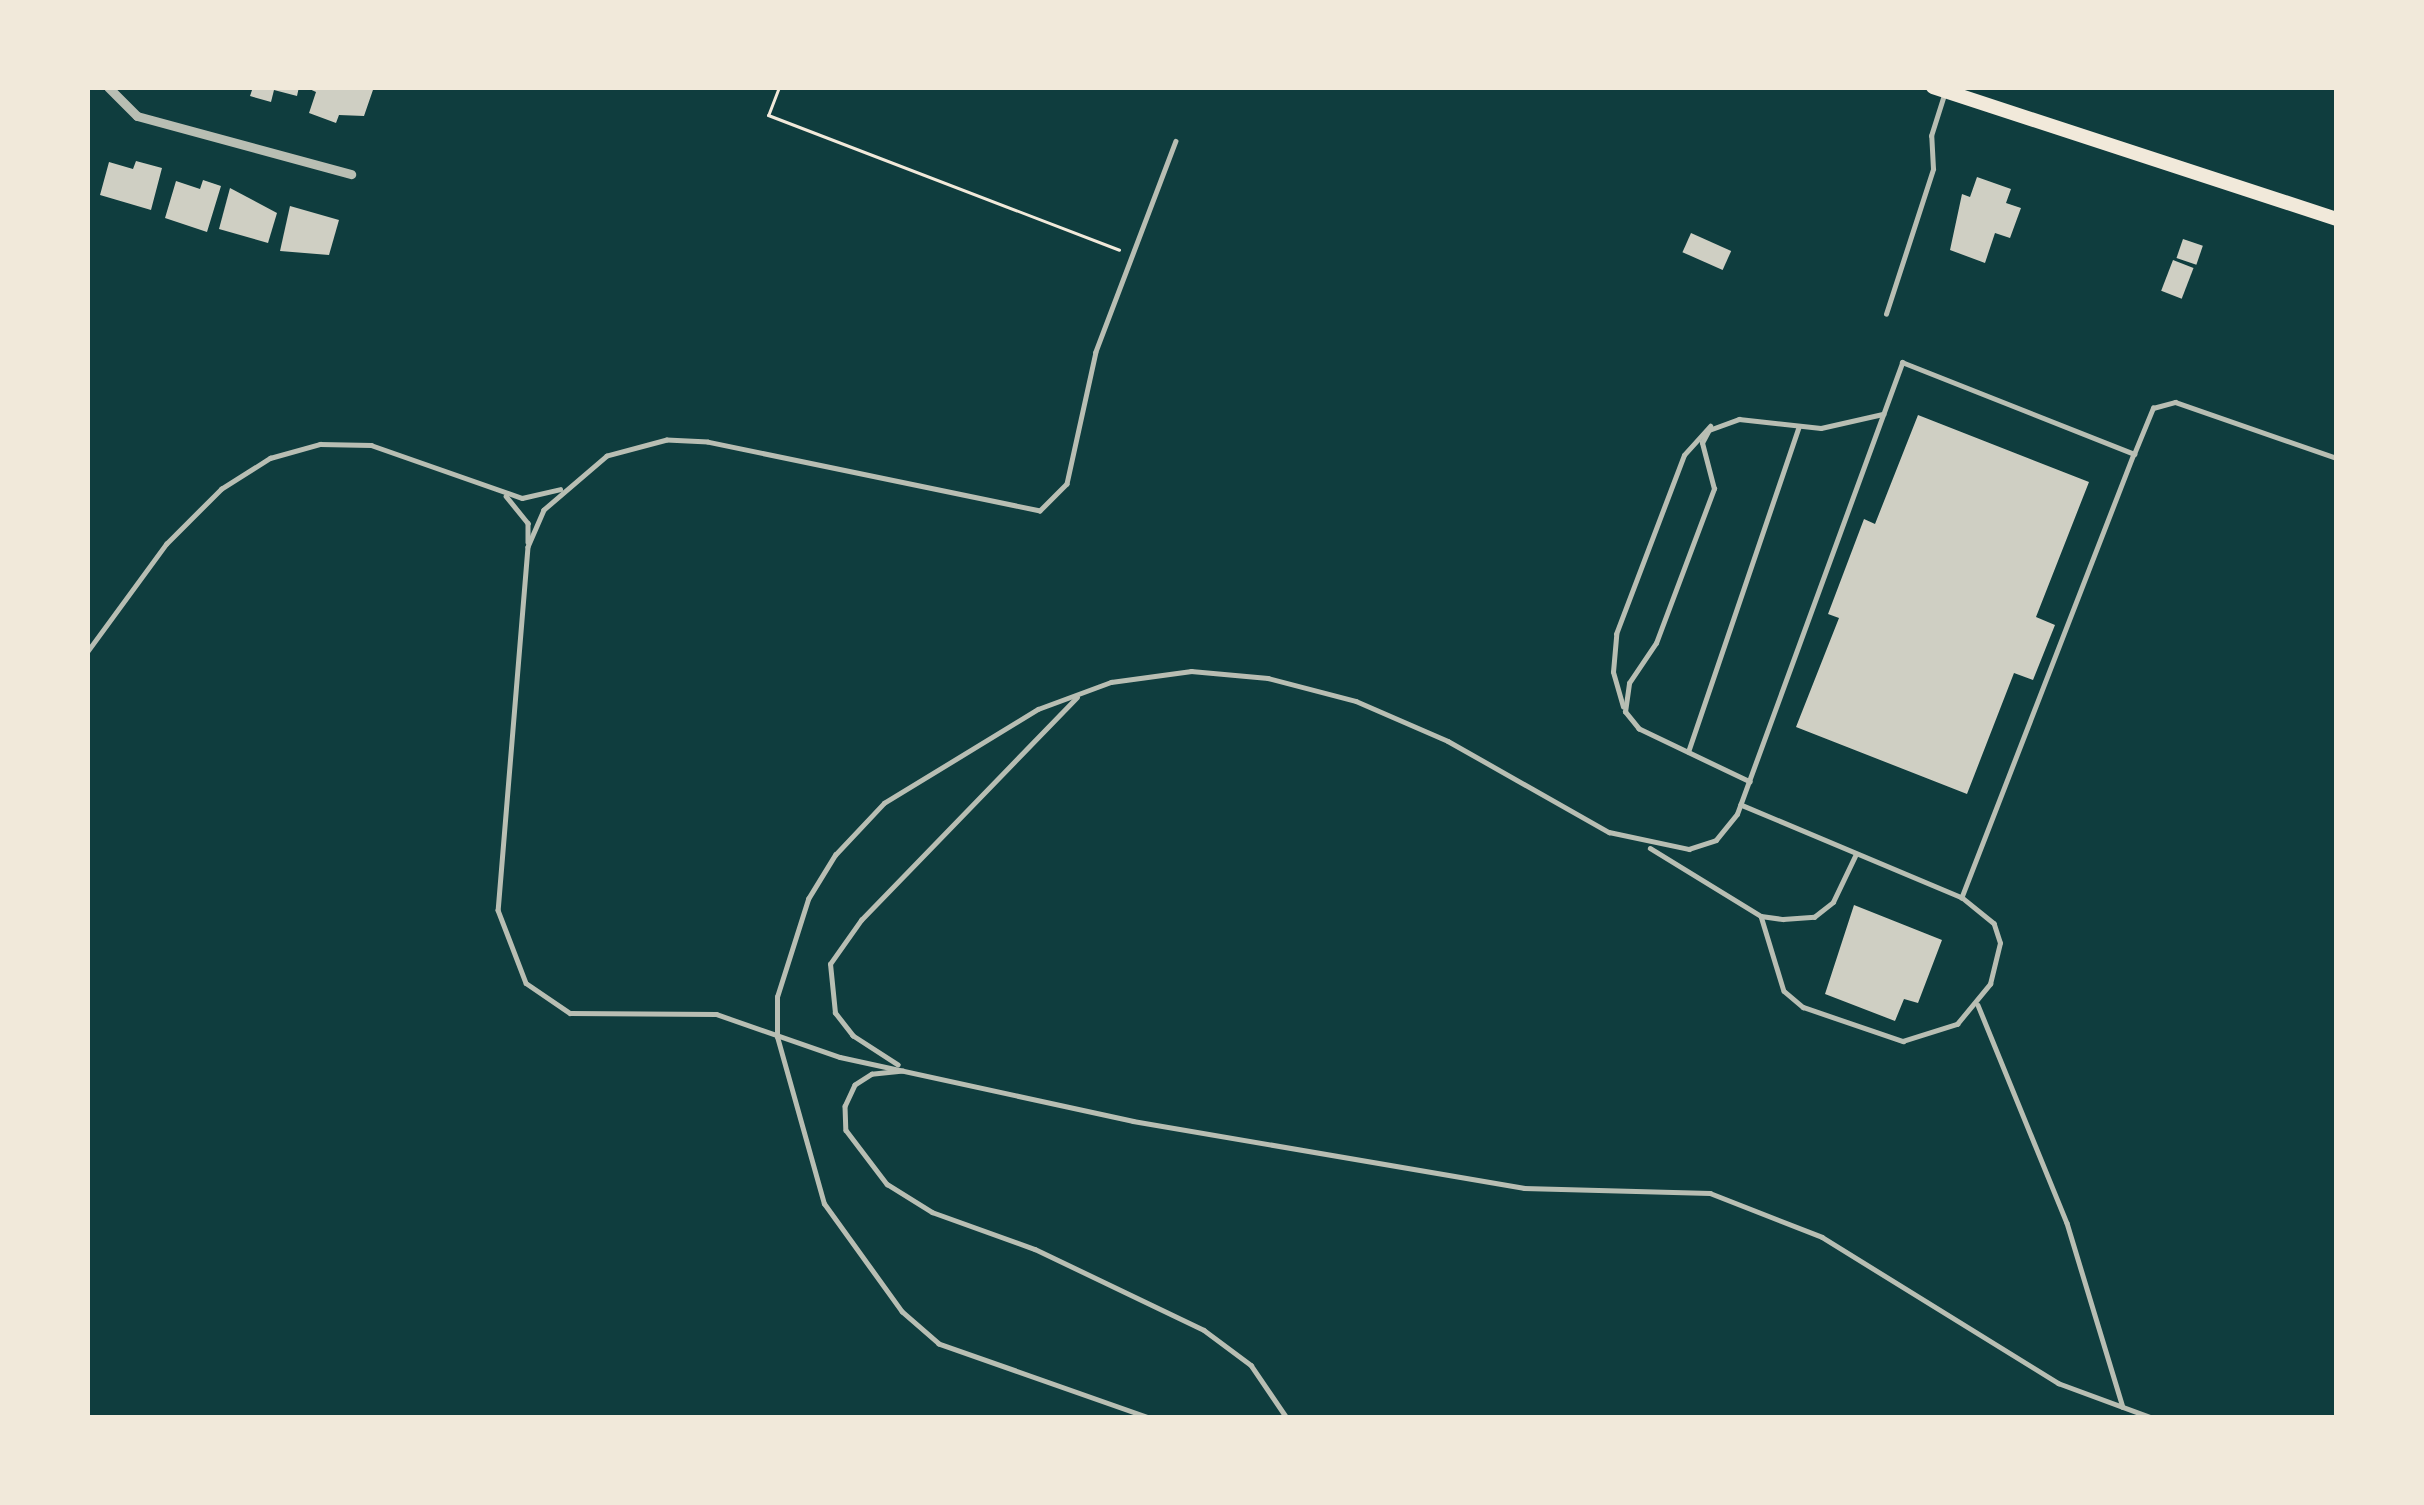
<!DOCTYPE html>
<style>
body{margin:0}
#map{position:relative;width:2424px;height:1505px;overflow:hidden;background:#0f3d3e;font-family:"PT Sans Narrow",sans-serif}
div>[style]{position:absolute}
.building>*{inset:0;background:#cfcfc3;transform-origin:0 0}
.path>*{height:3px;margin:-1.5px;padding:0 1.5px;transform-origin:1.5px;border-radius:1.5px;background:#f1e9da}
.service>*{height:4.5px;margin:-2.25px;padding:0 2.25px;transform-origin:2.25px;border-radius:2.25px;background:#b8beb3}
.minor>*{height:9px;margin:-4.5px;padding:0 4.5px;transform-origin:4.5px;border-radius:4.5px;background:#b8beb3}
.secondary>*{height:14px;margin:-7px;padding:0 7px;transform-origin:7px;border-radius:7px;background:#f1e9da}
span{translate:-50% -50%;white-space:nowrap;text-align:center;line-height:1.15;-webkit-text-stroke:9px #f1e9da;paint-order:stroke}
.frame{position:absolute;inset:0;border:90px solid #f1e9da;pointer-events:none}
</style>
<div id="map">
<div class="building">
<div style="clip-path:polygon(253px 87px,299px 87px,297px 96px,274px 90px,271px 102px,250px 96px)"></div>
<div style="clip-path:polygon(305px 87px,374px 87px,364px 116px,339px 115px,336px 123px,309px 113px,316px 92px)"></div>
<div style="clip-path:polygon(136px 161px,162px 168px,151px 210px,100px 195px,109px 162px,133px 169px)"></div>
<div style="clip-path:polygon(1977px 177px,2011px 189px,2006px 203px,2021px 208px,2010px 238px,1995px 233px,1985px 263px,1950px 250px,1962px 194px,1970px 197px)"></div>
<div style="clip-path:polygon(203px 180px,221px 186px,207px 232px,165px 218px,176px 181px,200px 189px)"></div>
<div style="clip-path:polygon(230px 188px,277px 213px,268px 243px,219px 229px)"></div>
<div style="clip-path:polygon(290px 206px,339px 220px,329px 255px,280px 251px)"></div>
<div style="left:1691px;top:233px;width:44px;height:21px;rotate:24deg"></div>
<div style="left:2183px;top:239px;width:21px;height:20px;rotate:19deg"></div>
<div style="left:2173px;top:260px;width:22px;height:33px;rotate:21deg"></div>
<div style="clip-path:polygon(1918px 415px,2089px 482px,2036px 617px,2055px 625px,2033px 680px,2014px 673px,1967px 794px,1796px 727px,1839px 618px,1828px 614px,1864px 519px,1875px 524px)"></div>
<div style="clip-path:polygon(1854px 905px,1942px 940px,1918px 1003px,1904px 999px,1895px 1021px,1825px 994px)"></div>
</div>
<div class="path">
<div style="left:779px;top:87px;width:30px;rotate:111deg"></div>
<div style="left:768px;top:115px;width:376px;rotate:21deg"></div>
</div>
<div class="service">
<div style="left:1176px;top:141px;width:226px;rotate:110.8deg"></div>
<div style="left:1096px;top:352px;width:135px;rotate:102.4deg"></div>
<div style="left:1067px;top:484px;width:38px;rotate:135deg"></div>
<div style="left:1040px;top:511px;width:339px;rotate:-168.3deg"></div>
<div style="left:708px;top:442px;width:41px;rotate:-177.2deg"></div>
<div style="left:667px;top:440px;width:62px;rotate:165.1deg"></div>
<div style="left:607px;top:456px;width:83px;rotate:139.4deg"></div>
<div style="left:544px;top:510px;width:40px;rotate:113.4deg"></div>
<div style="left:528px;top:547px;width:364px;rotate:94.7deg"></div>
<div style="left:498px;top:910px;width:78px;rotate:69deg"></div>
<div style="left:526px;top:983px;width:53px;rotate:34.3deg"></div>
<div style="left:570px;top:1013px;width:146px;rotate:0.4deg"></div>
<div style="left:716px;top:1014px;width:131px;rotate:19.1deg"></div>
<div style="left:840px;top:1057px;width:300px;rotate:12.3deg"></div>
<div style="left:1133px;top:1121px;width:397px;rotate:9.7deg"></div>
<div style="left:1524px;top:1188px;width:186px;rotate:1.5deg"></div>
<div style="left:1710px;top:1193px;width:120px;rotate:21.4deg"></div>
<div style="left:1822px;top:1237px;width:278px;rotate:31.7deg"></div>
<div style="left:2058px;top:1383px;width:101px;rotate:20.2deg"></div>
<div style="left:1886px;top:314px;width:152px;rotate:-72deg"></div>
<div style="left:1933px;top:169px;width:33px;rotate:-93deg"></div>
<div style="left:1931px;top:136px;width:43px;rotate:-72.4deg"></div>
<div style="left:2134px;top:454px;width:50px;rotate:-67.6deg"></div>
<div style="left:2153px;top:408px;width:23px;rotate:-15deg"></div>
<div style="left:2175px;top:402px;width:171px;rotate:19.1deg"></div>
<div style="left:506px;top:496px;width:35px;rotate:51deg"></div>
<div style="left:528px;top:523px;width:19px;rotate:90deg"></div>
<div style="left:87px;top:652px;width:134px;rotate:-53.8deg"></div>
<div style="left:166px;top:544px;width:78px;rotate:-45deg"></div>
<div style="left:221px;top:489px;width:58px;rotate:-32.3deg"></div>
<div style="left:270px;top:458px;width:52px;rotate:-15.6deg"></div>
<div style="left:320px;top:444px;width:51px;rotate:1.1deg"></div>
<div style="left:371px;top:445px;width:160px;rotate:19.3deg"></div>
<div style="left:522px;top:498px;width:39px;rotate:-13deg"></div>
<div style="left:1623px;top:707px;width:36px;rotate:-106deg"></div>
<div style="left:1613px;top:672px;width:38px;rotate:-85deg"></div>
<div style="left:1616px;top:634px;width:191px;rotate:-69.2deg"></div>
<div style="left:1684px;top:455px;width:39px;rotate:-48deg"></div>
<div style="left:1688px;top:752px;width:342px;rotate:-71.2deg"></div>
<div style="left:1750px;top:782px;width:123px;rotate:-154.5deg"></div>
<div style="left:1639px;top:729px;width:22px;rotate:-129deg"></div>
<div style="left:1625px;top:712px;width:29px;rotate:-82deg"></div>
<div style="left:1629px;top:683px;width:48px;rotate:-56deg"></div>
<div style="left:1656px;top:643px;width:165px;rotate:-69.4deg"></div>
<div style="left:1714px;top:489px;width:48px;rotate:-104.6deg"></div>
<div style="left:1702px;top:443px;width:15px;rotate:-62deg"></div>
<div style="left:1709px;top:430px;width:32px;rotate:-20deg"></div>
<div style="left:1739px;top:419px;width:82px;rotate:6.3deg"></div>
<div style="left:1821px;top:428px;width:64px;rotate:-12.7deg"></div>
<div style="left:1650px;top:848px;width:130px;rotate:31.5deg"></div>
<div style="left:1761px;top:916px;width:22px;rotate:8deg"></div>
<div style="left:1783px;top:919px;width:31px;rotate:-4deg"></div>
<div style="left:1814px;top:917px;width:24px;rotate:-38deg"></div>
<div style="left:1833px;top:902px;width:51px;rotate:-64.4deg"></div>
<div style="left:1761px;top:916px;width:78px;rotate:73deg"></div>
<div style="left:1784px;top:991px;width:25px;rotate:40deg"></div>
<div style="left:1803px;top:1007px;width:106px;rotate:18.8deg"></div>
<div style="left:1903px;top:1041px;width:57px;rotate:-17.5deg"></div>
<div style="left:1957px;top:1024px;width:52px;rotate:-50.5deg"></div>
<div style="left:1990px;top:984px;width:42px;rotate:-76.3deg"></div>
<div style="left:2000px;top:943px;width:20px;rotate:-108deg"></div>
<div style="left:1994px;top:924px;width:41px;rotate:-140.9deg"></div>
<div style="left:1978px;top:1005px;width:235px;rotate:67.8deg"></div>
<div style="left:2067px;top:1223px;width:192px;rotate:73.1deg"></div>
<div style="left:898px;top:1065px;width:54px;rotate:-147.2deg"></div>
<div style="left:853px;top:1036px;width:29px;rotate:-128deg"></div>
<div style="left:835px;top:1013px;width:49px;rotate:-95.8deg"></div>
<div style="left:830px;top:964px;width:54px;rotate:-54.8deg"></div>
<div style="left:861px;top:920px;width:310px;rotate:-45.9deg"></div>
<div style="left:903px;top:1071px;width:31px;rotate:174deg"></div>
<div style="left:872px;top:1074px;width:20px;rotate:147deg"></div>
<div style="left:855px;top:1085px;width:23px;rotate:115deg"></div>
<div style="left:845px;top:1106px;width:24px;rotate:88deg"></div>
<div style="left:846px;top:1130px;width:68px;rotate:52.8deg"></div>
<div style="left:887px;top:1184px;width:53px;rotate:31.9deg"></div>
<div style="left:932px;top:1212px;width:109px;rotate:19.8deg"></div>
<div style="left:1035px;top:1249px;width:187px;rotate:25.6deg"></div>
<div style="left:1204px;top:1330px;width:59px;rotate:36.7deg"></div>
<div style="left:1251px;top:1365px;width:64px;rotate:55.8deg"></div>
<div style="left:1149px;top:1418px;width:223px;rotate:-160.6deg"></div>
<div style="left:939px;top:1344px;width:49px;rotate:-139.1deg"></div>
<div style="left:902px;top:1312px;width:133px;rotate:-125.8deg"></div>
<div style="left:824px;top:1204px;width:173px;rotate:-105.7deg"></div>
<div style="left:777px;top:1037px;width:40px;rotate:-90deg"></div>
<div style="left:777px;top:997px;width:103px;rotate:-72.4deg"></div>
<div style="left:808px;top:899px;width:52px;rotate:-58.5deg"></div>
<div style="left:835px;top:855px;width:71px;rotate:-46.7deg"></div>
<div style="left:884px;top:803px;width:180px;rotate:-31.4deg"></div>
<div style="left:1038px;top:709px;width:78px;rotate:-20.3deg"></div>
<div style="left:1111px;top:682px;width:81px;rotate:-7.8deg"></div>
<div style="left:1191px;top:671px;width:77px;rotate:5.2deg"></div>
<div style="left:1268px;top:678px;width:91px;rotate:14.6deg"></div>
<div style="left:1356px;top:701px;width:100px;rotate:23.5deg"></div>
<div style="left:1448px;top:741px;width:185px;rotate:29.5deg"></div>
<div style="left:1609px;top:832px;width:82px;rotate:12deg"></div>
<div style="left:1689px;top:849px;width:28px;rotate:-18deg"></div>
<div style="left:1716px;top:840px;width:33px;rotate:-51deg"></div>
<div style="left:1737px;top:814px;width:481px;rotate:-69.9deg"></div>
<div style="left:1902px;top:362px;width:250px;rotate:21.6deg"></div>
<div style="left:2134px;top:454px;width:476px;rotate:111.2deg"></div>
<div style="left:1962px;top:898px;width:240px;rotate:-157.2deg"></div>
</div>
<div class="minor">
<div style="left:108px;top:87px;width:41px;rotate:45deg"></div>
<div style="left:137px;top:116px;width:222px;rotate:15.2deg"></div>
</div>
<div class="secondary">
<div style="left:1933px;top:87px;width:425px;rotate:18.1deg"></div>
</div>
<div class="frame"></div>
</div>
